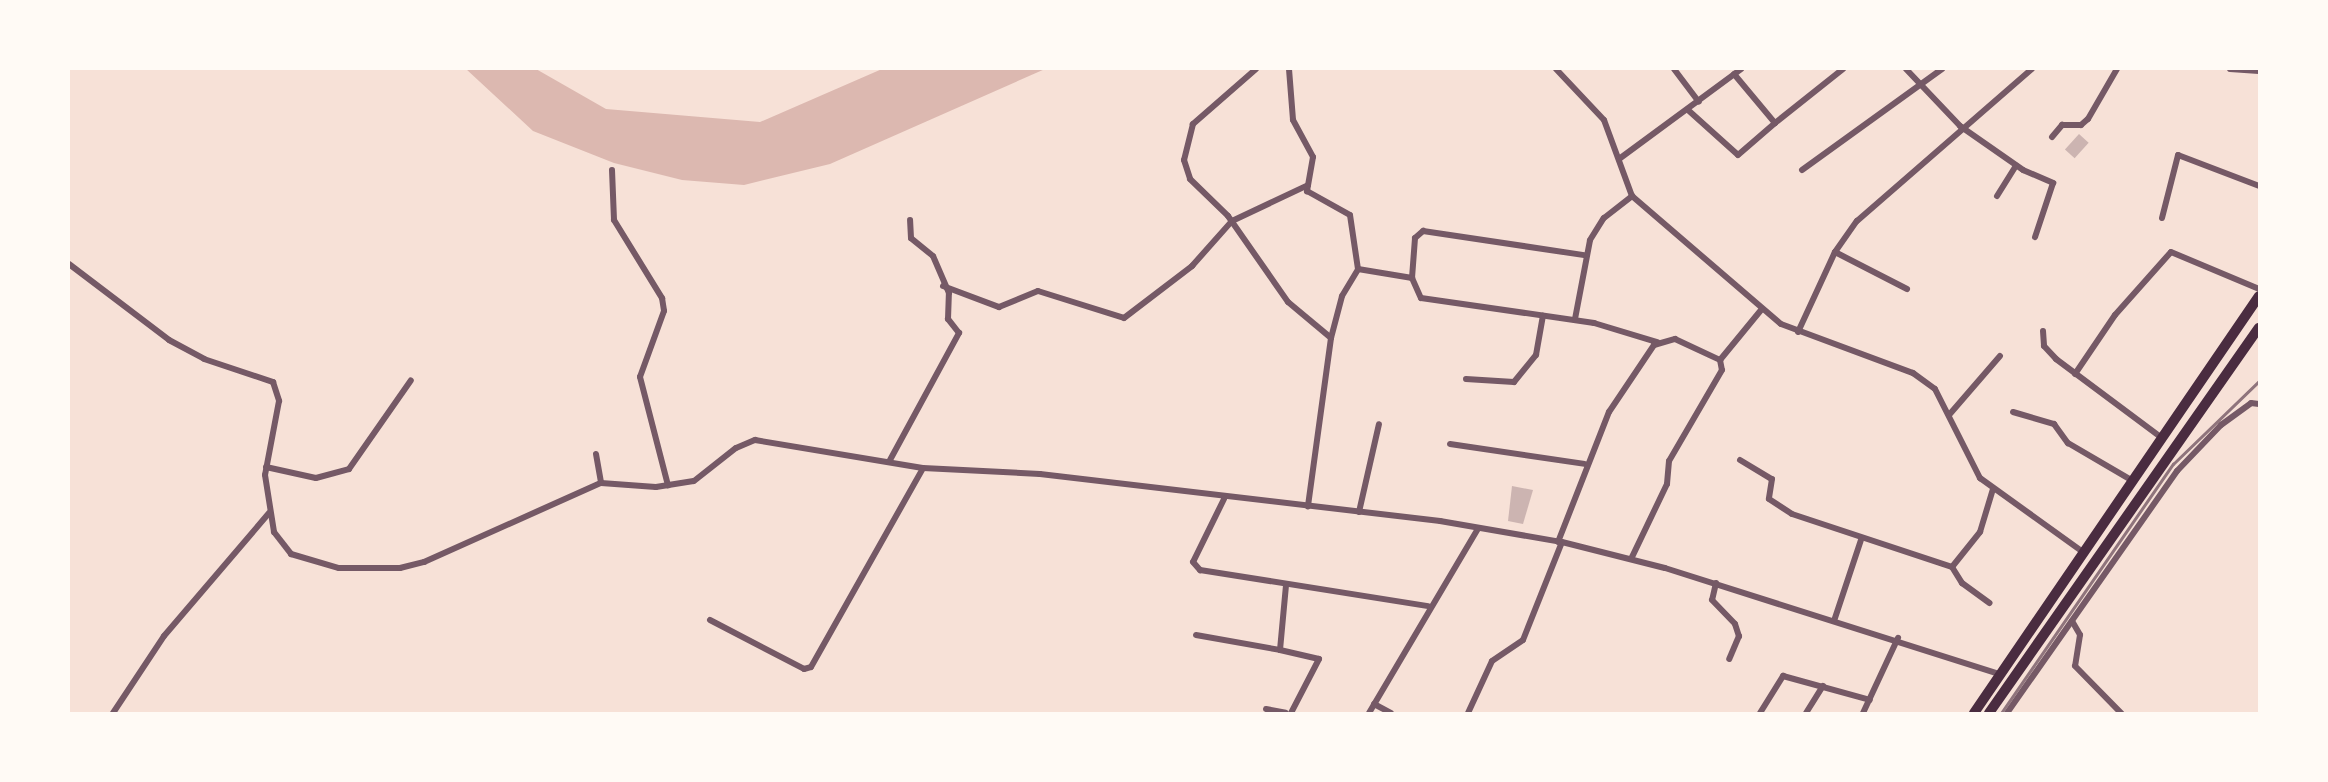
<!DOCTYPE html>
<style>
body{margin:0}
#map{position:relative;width:2328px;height:782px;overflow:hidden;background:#f7e1d7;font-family:"Nunito Sans",sans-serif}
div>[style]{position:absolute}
.water>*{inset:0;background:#dcb8b0}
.building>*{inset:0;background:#ccb4b1;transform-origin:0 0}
.minor>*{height:6px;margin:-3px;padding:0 3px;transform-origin:3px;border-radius:3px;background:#755966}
.trunk>*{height:10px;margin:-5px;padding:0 5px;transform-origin:5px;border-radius:5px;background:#4a2c40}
.rail>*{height:3px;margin:-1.5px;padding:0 1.5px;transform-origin:1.5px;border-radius:1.5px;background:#8f747c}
span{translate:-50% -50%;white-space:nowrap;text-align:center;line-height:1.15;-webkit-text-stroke:6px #fffaf5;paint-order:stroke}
.frame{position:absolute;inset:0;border:70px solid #fffaf5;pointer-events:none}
</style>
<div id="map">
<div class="water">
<div style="clip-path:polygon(466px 69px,536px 69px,606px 109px,760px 122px,882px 69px,1045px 69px,830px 164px,744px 185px,682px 180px,614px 163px,533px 131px)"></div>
</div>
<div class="building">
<div style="left:2079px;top:134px;width:13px;height:21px;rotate:42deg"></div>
<div style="clip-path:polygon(1512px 486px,1533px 490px,1523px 524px,1508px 521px)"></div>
</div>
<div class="minor">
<div style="left:1256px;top:69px;width:84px;rotate:138.9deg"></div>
<div style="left:1193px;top:124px;width:37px;rotate:104deg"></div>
<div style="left:1184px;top:160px;width:20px;rotate:72deg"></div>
<div style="left:1190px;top:179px;width:53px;rotate:44.2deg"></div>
<div style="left:1228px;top:216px;width:105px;rotate:55.1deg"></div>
<div style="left:1288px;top:302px;width:56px;rotate:39.9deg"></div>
<div style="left:1331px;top:338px;width:170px;rotate:97.8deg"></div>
<div style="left:1289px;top:69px;width:51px;rotate:85.5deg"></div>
<div style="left:1293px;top:120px;width:42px;rotate:61.6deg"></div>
<div style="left:1313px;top:157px;width:35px;rotate:100deg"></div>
<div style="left:1307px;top:191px;width:49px;rotate:29.2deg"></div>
<div style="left:1350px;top:215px;width:55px;rotate:81.6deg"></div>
<div style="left:1556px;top:69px;width:70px;rotate:46.7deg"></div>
<div style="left:1604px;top:120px;width:81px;rotate:69.8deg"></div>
<div style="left:1632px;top:196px;width:196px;rotate:40.7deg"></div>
<div style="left:1781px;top:324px;width:141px;rotate:20.4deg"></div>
<div style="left:1913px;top:373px;width:27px;rotate:36deg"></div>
<div style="left:1935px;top:389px;width:100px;rotate:63.2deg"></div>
<div style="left:1980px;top:478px;width:127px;rotate:35.7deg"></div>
<div style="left:1674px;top:69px;width:41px;rotate:52.9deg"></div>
<div style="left:1906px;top:69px;width:79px;rotate:46.5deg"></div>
<div style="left:1960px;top:126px;width:77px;rotate:34.9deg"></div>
<div style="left:2023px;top:170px;width:33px;rotate:23deg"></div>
<div style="left:2053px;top:183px;width:57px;rotate:108.4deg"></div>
<div style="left:2230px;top:69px;width:29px;rotate:4deg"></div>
<div style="left:1734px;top:74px;width:64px;rotate:50.1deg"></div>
<div style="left:1775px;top:123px;width:87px;rotate:-38.5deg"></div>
<div style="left:1688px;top:110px;width:67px;rotate:42deg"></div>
<div style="left:1738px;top:155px;width:49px;rotate:-40.9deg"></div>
<div style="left:2052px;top:137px;width:16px;rotate:-50deg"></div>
<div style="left:2062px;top:125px;width:19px"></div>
<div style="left:2081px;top:125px;width:9px;rotate:-41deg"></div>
<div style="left:2088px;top:119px;width:58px;rotate:-59.9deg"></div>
<div style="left:1619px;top:159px;width:152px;rotate:-36.4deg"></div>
<div style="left:612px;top:170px;width:50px;rotate:87.7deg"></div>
<div style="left:614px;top:220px;width:92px;rotate:58.4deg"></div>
<div style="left:662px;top:298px;width:13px;rotate:81deg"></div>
<div style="left:664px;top:311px;width:70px;rotate:110deg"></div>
<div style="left:640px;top:377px;width:112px;rotate:75.5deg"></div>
<div style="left:1802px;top:170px;width:173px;rotate:-35.8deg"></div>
<div style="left:1997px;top:196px;width:36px;rotate:-58deg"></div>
<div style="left:2162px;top:218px;width:65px;rotate:-75.7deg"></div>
<div style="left:2178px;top:155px;width:87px;rotate:20.9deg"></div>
<div style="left:1835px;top:252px;width:81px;rotate:27.2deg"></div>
<div style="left:69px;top:264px;width:126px;rotate:37.2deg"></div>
<div style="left:169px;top:340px;width:40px;rotate:28deg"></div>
<div style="left:204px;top:359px;width:73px;rotate:18.4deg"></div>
<div style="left:273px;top:382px;width:20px;rotate:72deg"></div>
<div style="left:279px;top:401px;width:75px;rotate:100.7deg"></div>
<div style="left:265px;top:475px;width:58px;rotate:81deg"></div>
<div style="left:274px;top:532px;width:28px;rotate:52deg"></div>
<div style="left:291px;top:554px;width:50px;rotate:16.3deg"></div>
<div style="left:339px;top:568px;width:61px"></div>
<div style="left:400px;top:568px;width:25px;rotate:-14deg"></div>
<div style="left:424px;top:562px;width:194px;rotate:-24.1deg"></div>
<div style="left:601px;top:483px;width:55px;rotate:4.2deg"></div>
<div style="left:656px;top:487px;width:38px;rotate:-9deg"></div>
<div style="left:694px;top:481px;width:53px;rotate:-38.2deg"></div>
<div style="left:736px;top:448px;width:21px;rotate:-23deg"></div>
<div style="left:755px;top:440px;width:170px;rotate:9.5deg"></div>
<div style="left:923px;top:468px;width:117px;rotate:2.9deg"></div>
<div style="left:1040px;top:474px;width:403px;rotate:6.7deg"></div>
<div style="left:1440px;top:521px;width:124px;rotate:9.8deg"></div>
<div style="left:1562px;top:542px;width:106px;rotate:14.2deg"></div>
<div style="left:1665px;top:568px;width:351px;rotate:17.6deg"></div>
<div style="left:1358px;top:269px;width:55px;rotate:9.5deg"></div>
<div style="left:1412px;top:278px;width:40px;rotate:-85.7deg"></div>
<div style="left:1415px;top:238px;width:11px;rotate:-41deg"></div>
<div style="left:1423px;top:231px;width:163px;rotate:8.5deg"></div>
<div style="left:1412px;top:278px;width:22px;rotate:66deg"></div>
<div style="left:1421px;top:298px;width:175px;rotate:8.2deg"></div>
<div style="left:1594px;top:323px;width:66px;rotate:16.8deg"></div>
<div style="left:943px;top:286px;width:60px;rotate:20.6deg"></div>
<div style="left:999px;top:307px;width:42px;rotate:-22.3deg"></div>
<div style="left:1038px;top:291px;width:90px;rotate:17.4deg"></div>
<div style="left:1124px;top:318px;width:86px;rotate:-37.4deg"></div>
<div style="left:1192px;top:266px;width:60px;rotate:-48.4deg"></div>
<div style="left:1232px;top:221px;width:84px;rotate:-25.3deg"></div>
<div style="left:1575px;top:319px;width:80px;rotate:-79.2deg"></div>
<div style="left:1590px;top:240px;width:26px;rotate:-58deg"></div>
<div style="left:1604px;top:218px;width:36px;rotate:-38deg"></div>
<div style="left:2043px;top:331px;width:15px;rotate:86deg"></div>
<div style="left:2044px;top:346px;width:18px;rotate:47deg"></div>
<div style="left:2056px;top:359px;width:132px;rotate:36.7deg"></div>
<div style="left:1798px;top:332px;width:88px;rotate:-65.2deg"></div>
<div style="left:1835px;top:252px;width:38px;rotate:-55deg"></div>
<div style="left:1857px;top:221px;width:232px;rotate:-41deg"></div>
<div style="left:1331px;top:338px;width:43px;rotate:-75.3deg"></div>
<div style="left:1342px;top:296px;width:31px;rotate:-59deg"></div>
<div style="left:1720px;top:360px;width:65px;rotate:-50.6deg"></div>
<div style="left:2075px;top:374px;width:71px;rotate:-55.9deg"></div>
<div style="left:2115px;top:315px;width:84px;rotate:-48.4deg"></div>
<div style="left:2171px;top:252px;width:95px;rotate:22.8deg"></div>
<div style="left:1466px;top:379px;width:48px;rotate:3.6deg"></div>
<div style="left:1514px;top:382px;width:35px;rotate:-51deg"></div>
<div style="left:1536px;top:355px;width:40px;rotate:-80deg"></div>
<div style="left:2013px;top:412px;width:43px;rotate:16.3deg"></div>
<div style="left:2054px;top:424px;width:24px;rotate:54deg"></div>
<div style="left:2068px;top:443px;width:75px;rotate:30.3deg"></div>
<div style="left:1949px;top:415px;width:78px;rotate:-49.2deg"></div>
<div style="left:1450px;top:444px;width:136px;rotate:8.4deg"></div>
<div style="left:596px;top:454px;width:29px;rotate:80deg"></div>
<div style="left:890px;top:460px;width:145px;rotate:-61.5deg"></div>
<div style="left:959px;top:333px;width:18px;rotate:-128deg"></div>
<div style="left:948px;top:319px;width:26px;rotate:-88deg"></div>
<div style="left:949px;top:293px;width:40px;rotate:-113.4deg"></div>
<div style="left:933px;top:256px;width:28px;rotate:-141deg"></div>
<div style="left:911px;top:238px;width:18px;rotate:-93deg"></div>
<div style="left:1740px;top:460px;width:37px;rotate:31deg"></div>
<div style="left:1772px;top:479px;width:20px;rotate:99deg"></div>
<div style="left:1769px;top:499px;width:27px;rotate:33deg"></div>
<div style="left:1792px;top:514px;width:169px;rotate:18.3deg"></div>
<div style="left:1952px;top:567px;width:45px;rotate:-51.3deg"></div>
<div style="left:1980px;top:532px;width:45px;rotate:-73.2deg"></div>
<div style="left:266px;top:467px;width:51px;rotate:12.4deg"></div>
<div style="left:316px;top:478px;width:34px;rotate:-15deg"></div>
<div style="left:349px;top:469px;width:108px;rotate:-55.1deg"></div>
<div style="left:1224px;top:499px;width:70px;rotate:116.2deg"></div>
<div style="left:1193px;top:562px;width:11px;rotate:49deg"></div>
<div style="left:1200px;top:570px;width:231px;rotate:9deg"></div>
<div style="left:1359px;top:512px;width:90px;rotate:-77.2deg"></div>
<div style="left:1558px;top:542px;width:140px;rotate:-68.6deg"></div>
<div style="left:1609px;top:412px;width:81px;rotate:-56.1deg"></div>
<div style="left:1654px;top:345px;width:22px;rotate:-16deg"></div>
<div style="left:1675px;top:339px;width:50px;rotate:25deg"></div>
<div style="left:1720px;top:360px;width:10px;rotate:79deg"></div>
<div style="left:1722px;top:370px;width:105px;rotate:120.2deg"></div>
<div style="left:1669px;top:461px;width:23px;rotate:95deg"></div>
<div style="left:1667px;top:484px;width:83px;rotate:115.6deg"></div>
<div style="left:1952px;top:567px;width:19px;rotate:58deg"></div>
<div style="left:1962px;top:583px;width:34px;rotate:36deg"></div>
<div style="left:1716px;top:583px;width:17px;rotate:103deg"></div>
<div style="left:1712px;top:600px;width:33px;rotate:46deg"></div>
<div style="left:1735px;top:624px;width:13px;rotate:72deg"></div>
<div style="left:1739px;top:636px;width:25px;rotate:113deg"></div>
<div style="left:710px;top:620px;width:106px;rotate:27.5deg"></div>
<div style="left:804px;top:669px;width:7px;rotate:-16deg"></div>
<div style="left:811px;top:667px;width:228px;rotate:-60.6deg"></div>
<div style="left:1834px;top:621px;width:85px;rotate:-71.6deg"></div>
<div style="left:2072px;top:621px;width:16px;rotate:60deg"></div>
<div style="left:2080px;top:635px;width:31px;rotate:99deg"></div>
<div style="left:2075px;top:666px;width:66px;rotate:45.6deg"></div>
<div style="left:1196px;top:635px;width:85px;rotate:10.1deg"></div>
<div style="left:1280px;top:650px;width:65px;rotate:-84.7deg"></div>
<div style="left:1280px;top:650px;width:40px;rotate:13deg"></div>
<div style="left:1319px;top:659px;width:61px;rotate:117.4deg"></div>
<div style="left:1374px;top:704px;width:19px;rotate:28deg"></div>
<div style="left:1266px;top:709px;width:20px;rotate:11deg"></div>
<div style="left:113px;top:713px;width:92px;rotate:-56.5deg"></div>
<div style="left:164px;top:636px;width:162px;rotate:-49.5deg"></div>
<div style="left:1369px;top:713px;width:214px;rotate:-59.4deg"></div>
<div style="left:1468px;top:713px;width:57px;rotate:-65.2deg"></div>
<div style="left:1492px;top:661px;width:37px;rotate:-34deg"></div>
<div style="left:1523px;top:640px;width:105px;rotate:-68.3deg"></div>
<div style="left:1760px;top:713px;width:44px;rotate:-58.1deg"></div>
<div style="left:1783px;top:676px;width:90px;rotate:15.4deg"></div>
<div style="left:1806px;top:713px;width:32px;rotate:-58deg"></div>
<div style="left:1863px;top:713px;width:83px;rotate:-65deg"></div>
<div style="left:2007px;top:713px;width:296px;rotate:-54.9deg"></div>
<div style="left:2177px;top:471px;width:64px;rotate:-46.3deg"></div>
<div style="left:2221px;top:425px;width:37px;rotate:-36deg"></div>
<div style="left:2251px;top:403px;width:8px;rotate:7deg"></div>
</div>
<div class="trunk">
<div style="left:1974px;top:713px;width:505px;rotate:-55.65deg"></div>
<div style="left:1989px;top:713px;width:470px;rotate:-55deg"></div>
</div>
<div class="rail">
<div style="left:2001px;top:713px;width:303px;rotate:-55.4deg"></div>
<div style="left:2173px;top:464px;width:120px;rotate:-44deg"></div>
</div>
<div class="frame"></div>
</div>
